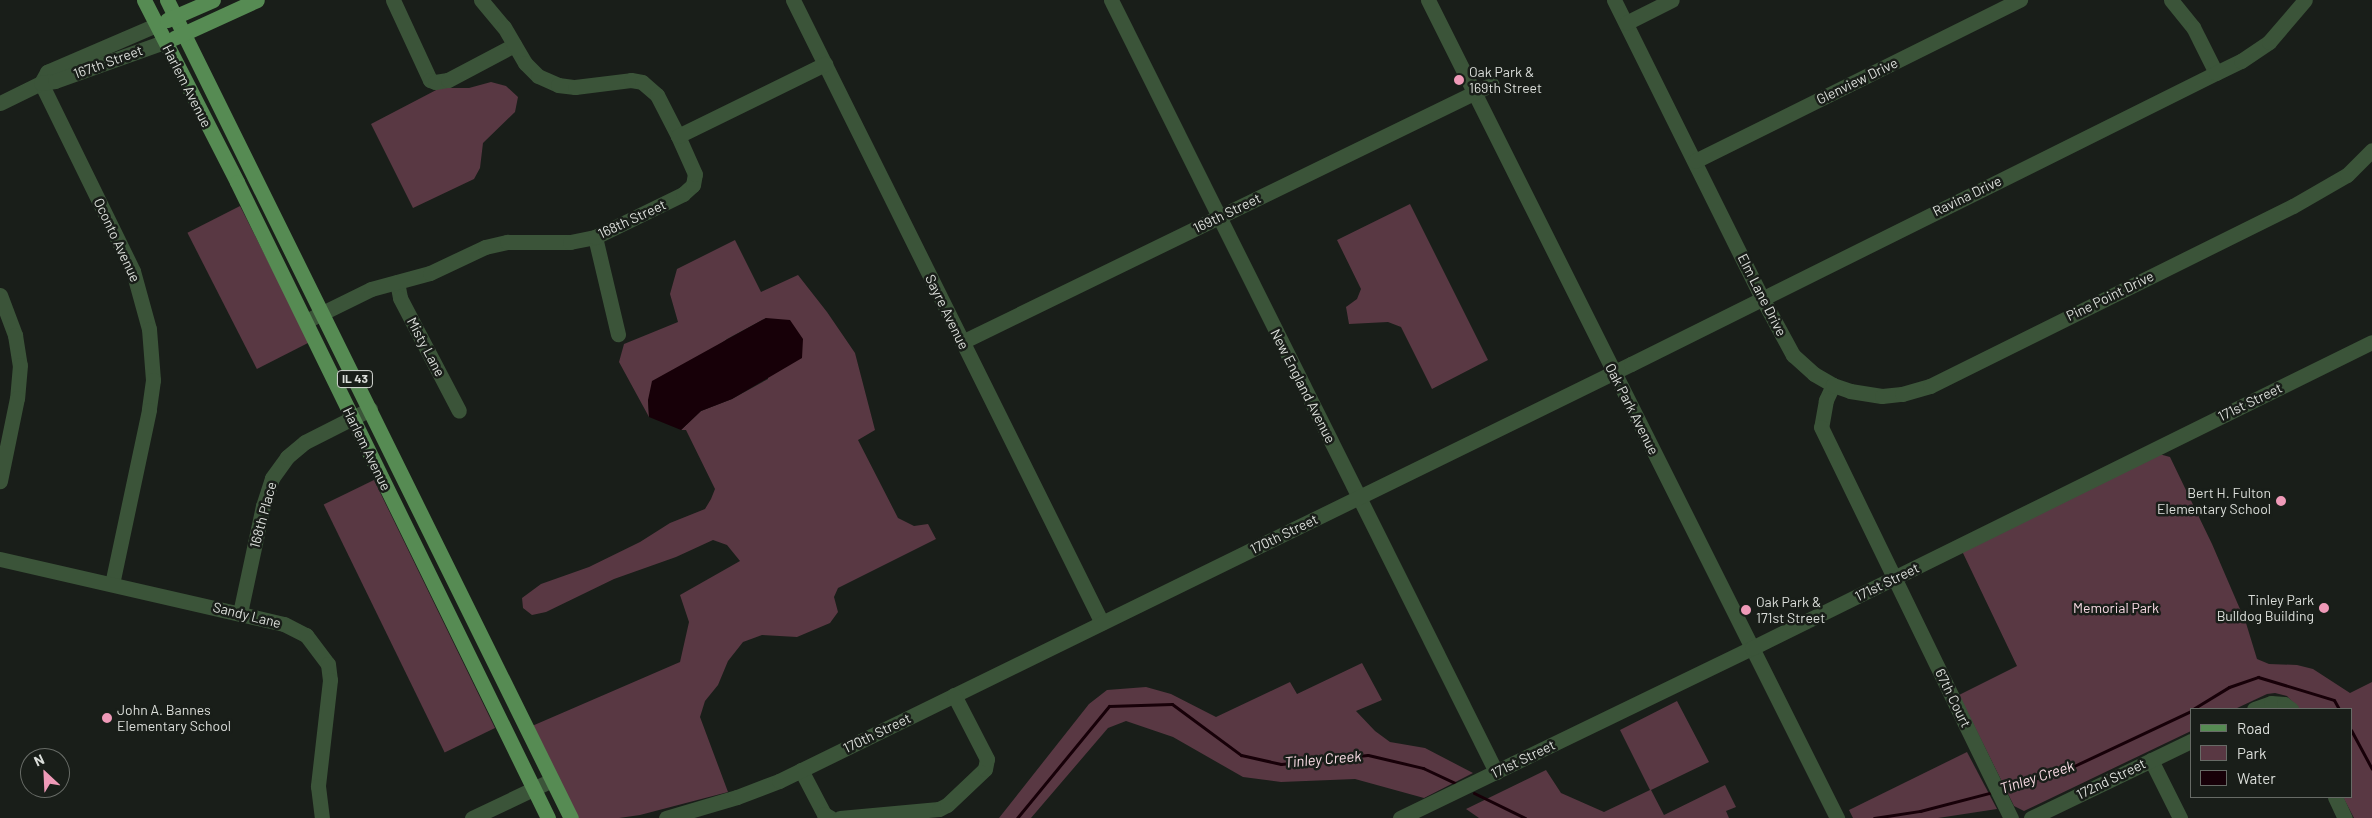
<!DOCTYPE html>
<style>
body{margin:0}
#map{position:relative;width:2372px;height:818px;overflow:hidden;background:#191e19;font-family:Barlow,sans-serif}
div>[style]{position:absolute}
.green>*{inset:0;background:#593843;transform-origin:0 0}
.water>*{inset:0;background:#170008}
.stream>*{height:3px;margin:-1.5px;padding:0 1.5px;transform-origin:1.5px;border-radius:1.5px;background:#170008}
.minor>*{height:15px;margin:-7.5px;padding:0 7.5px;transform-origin:7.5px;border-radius:7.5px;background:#3b5439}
.major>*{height:15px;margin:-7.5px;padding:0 7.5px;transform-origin:7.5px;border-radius:7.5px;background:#568b53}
.dots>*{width:14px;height:14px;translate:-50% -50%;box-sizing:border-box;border:2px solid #191e19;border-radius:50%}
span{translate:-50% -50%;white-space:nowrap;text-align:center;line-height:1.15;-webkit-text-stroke:5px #191e19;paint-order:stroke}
.shield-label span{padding:1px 4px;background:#191e19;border:1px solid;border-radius:4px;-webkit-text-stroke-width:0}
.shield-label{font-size:12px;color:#dbdeda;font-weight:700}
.street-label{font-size:14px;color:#dbdeda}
.poi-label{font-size:14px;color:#dbdeda}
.left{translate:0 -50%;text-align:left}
.right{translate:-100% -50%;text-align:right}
.park-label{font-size:14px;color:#f6d8e2}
.water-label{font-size:15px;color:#f9dbe4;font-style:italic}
.legend{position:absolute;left:2190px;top:708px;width:162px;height:90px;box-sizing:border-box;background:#191e19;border:1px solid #676b66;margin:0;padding:6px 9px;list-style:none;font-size:15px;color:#dbdeda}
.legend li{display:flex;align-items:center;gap:10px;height:25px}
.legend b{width:25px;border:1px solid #676b66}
.north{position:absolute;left:20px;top:748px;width:50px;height:50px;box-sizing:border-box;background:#191e19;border:1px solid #676b66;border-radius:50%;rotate:335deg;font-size:14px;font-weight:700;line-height:20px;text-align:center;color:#dbdeda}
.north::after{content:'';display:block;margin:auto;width:18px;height:22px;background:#ef9ab8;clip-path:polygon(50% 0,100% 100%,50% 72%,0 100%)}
</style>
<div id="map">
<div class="green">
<div style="clip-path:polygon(491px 82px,506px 86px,518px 97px,515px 112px,483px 143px,480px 168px,474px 179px,413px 208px,371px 124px,440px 88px,469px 88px)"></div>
<div style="clip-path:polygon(1410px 204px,1488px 360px,1432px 389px,1401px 327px,1388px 322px,1349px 324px,1346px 307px,1357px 299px,1361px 289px,1337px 240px)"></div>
<div style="left:240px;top:206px;width:153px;height:59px;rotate:63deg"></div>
<div style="clip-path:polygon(735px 240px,761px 292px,798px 275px,827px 312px,855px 353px,875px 430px,858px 440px,898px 518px,914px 526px,928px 524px,936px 539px,838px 588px,834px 597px,838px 612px,830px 623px,797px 637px,762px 635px,743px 642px,728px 661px,718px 685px,705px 701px,700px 717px,728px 792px,640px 815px,619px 818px,578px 818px,532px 726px,680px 662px,689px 622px,680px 595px,740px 561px,727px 545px,713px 540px,676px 557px,614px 579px,546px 612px,532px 615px,523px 608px,522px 598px,541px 584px,589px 567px,640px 542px,670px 523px,705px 509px,711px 499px,715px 489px,686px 430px,681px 430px,701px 411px,732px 399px,768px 379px,766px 318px,727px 339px,648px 400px,649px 417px,619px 362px,624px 344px,678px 322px,670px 294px,677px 269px)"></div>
<div style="clip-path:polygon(2159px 454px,2170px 457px,2212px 544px,2246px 623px,2257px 659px,2269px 664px,2297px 665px,2313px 669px,2350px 693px,2372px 682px,2372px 818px,2354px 818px,2343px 797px,2351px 797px,2351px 709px,2299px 709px,2287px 696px,2275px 693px,2267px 694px,2235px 709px,2191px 709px,2191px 731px,2024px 811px,2014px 806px,1959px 695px,2017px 666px,1962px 551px)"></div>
<div style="left:374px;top:480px;width:276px;height:56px;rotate:64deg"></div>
<div style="clip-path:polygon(1362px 663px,1382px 700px,1356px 711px,1375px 731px,1390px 742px,1425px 748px,1473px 773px,1424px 798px,1355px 779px,1281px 782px,1243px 777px,1173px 737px,1126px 721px,1108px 728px,1031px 818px,999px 818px,1089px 704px,1107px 690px,1146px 687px,1171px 694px,1216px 717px,1290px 682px,1297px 694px)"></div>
<div style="clip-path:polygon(1677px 701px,1709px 762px,1651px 790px,1664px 815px,1725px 785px,1736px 807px,1726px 811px,1729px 818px,1479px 818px,1466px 809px,1546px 770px,1561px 793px,1604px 812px,1650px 790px,1620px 730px)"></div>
<div style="clip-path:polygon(1967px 752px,1997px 809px,1938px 818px,1853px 818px,1849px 810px)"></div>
</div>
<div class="water">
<div style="clip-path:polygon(766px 318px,790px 320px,803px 339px,802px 358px,732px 399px,701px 411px,681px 430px,649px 417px,648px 400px,652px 381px)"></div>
</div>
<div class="stream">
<div style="left:2193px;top:709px;width:42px;rotate:-31.4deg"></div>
<div style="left:2229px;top:687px;width:31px;rotate:-19deg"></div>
<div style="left:2258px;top:677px;width:79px;rotate:16.8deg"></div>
<div style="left:2334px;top:700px;width:10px;rotate:61deg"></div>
<div style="left:2351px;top:730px;width:44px;rotate:61.7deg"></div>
<div style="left:2002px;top:789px;width:76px;rotate:-17.7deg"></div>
<div style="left:2074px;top:766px;width:129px;rotate:-25.2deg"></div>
<div style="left:1474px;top:793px;width:57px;rotate:26.1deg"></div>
<div style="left:1017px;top:818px;width:145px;rotate:-50.6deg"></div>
<div style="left:1109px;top:706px;width:63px;rotate:-1.8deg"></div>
<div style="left:1172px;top:704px;width:86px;rotate:36.5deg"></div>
<div style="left:1241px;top:755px;width:41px;rotate:12.7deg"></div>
<div style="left:1281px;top:764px;width:87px;rotate:-5.9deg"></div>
<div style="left:1368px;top:755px;width:57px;rotate:13.3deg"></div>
<div style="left:1423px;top:768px;width:35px;rotate:25deg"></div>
<div style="left:1874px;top:818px;width:47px;rotate:-8.7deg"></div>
<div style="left:1920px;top:811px;width:75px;rotate:-14.6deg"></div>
</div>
<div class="minor">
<div style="left:393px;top:0;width:88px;rotate:65.2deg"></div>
<div style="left:430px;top:80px;width:5px;rotate:22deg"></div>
<div style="left:435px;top:82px;width:13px;rotate:-9deg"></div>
<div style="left:448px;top:80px;width:75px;rotate:-27.9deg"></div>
<div style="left:481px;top:0;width:35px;rotate:50deg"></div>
<div style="left:504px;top:27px;width:42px;rotate:59.7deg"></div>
<div style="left:525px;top:63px;width:18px;rotate:45deg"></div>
<div style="left:538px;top:76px;width:22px;rotate:24deg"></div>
<div style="left:558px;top:85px;width:17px;rotate:7deg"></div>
<div style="left:575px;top:87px;width:56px;rotate:-7.1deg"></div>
<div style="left:631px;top:80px;width:11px;rotate:10deg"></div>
<div style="left:642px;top:82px;width:20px;rotate:41deg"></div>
<div style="left:657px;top:95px;width:46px;rotate:62.9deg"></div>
<div style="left:793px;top:0;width:695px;rotate:63.62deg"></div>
<div style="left:1111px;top:0;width:863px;rotate:63.49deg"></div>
<div style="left:1428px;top:0;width:915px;rotate:63.43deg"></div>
<div style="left:1614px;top:0;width:333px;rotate:63.6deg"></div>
<div style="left:1762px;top:298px;width:65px;rotate:61.5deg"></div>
<div style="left:1793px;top:355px;width:28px;rotate:42deg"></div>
<div style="left:1814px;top:374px;width:22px;rotate:30deg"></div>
<div style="left:1833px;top:385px;width:17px;rotate:115deg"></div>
<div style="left:1826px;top:400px;width:27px;rotate:100deg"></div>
<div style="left:1821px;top:427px;width:435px;rotate:64.1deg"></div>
<div style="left:2171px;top:0;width:35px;rotate:51deg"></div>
<div style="left:2193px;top:27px;width:51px;rotate:63.4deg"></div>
<div style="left:1626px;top:23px;width:51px;rotate:-26.6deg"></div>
<div style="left:41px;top:83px;width:209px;rotate:63.9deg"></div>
<div style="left:133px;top:271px;width:60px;rotate:74.6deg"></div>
<div style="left:149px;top:329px;width:51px;rotate:85.5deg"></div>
<div style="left:153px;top:380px;width:30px;rotate:98deg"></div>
<div style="left:149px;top:410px;width:178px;rotate:102deg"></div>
<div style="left:41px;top:83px;width:13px;rotate:-61deg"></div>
<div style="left:47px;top:72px;width:119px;rotate:-23.3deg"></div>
<div style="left:0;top:103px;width:46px;rotate:-26deg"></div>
<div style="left:41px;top:83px;width:14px;rotate:-8deg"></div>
<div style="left:55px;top:81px;width:116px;rotate:-19.7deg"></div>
<div style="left:1695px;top:161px;width:363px;rotate:-26.4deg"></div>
<div style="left:595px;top:237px;width:100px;rotate:76.7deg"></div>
<div style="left:397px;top:282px;width:16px;rotate:79deg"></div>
<div style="left:400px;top:298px;width:127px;rotate:62.4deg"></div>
<div style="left:0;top:295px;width:43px;rotate:69.4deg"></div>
<div style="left:15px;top:335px;width:30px;rotate:81deg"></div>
<div style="left:20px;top:365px;width:33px;rotate:95deg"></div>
<div style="left:17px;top:398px;width:85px;rotate:101.6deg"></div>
<div style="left:306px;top:321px;width:72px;rotate:-26.2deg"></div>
<div style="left:371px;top:289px;width:61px;rotate:-15.2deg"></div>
<div style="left:430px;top:273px;width:61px;rotate:-25.3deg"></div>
<div style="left:485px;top:247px;width:23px;rotate:-13deg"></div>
<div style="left:507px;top:242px;width:63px"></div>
<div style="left:570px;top:242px;width:25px;rotate:-11deg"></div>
<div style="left:595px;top:237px;width:98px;rotate:-26deg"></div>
<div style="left:683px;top:194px;width:13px;rotate:-42deg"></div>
<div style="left:693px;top:185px;width:11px;rotate:-80deg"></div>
<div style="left:695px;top:174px;width:42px;rotate:-114.1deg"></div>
<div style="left:678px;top:136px;width:164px;rotate:-26.1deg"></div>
<div style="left:962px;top:342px;width:589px;rotate:-25.96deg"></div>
<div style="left:1833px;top:385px;width:18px;rotate:19deg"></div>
<div style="left:1850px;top:391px;width:32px;rotate:9deg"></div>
<div style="left:1882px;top:396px;width:20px;rotate:-6deg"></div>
<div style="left:1902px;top:394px;width:29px;rotate:-16deg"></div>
<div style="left:1930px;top:386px;width:405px;rotate:-26.4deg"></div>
<div style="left:2293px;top:206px;width:62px;rotate:-29.9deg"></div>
<div style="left:2347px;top:175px;width:35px;rotate:-45deg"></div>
<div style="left:0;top:559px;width:291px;rotate:12.9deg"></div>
<div style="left:284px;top:624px;width:25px;rotate:27deg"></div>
<div style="left:306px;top:635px;width:36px;rotate:53deg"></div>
<div style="left:328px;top:664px;width:16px;rotate:83deg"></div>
<div style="left:330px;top:680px;width:107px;rotate:96.5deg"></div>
<div style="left:318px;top:786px;width:32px;rotate:83deg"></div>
<div style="left:240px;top:613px;width:109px;rotate:-77.9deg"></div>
<div style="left:263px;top:506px;width:29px;rotate:-72deg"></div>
<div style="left:272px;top:478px;width:26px;rotate:-54deg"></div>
<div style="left:287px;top:457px;width:23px;rotate:-40deg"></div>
<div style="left:305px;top:442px;width:73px;rotate:-26.9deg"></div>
<div style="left:2254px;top:709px;width:18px;rotate:-19deg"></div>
<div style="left:2271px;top:703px;width:13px;rotate:4deg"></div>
<div style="left:2284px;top:704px;width:9px;rotate:36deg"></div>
<div style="left:2151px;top:760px;width:65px;rotate:63.4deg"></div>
<div style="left:801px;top:770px;width:50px;rotate:62.4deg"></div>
<div style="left:824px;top:814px;width:8px;rotate:30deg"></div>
<div style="left:2335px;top:797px;width:23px;rotate:65deg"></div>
<div style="left:472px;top:818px;width:89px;rotate:-25.4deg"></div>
<div style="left:666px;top:818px;width:74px;rotate:-16.5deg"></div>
<div style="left:737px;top:797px;width:45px;rotate:-20.9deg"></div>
<div style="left:779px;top:781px;width:949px;rotate:-26.08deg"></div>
<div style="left:1631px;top:364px;width:653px;rotate:-26.45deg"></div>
<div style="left:2216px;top:73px;width:28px;rotate:-26deg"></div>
<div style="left:2241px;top:61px;width:34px;rotate:-34deg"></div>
<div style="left:2269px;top:42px;width:55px;rotate:-49.4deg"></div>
<div style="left:840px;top:818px;width:99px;rotate:-5.2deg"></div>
<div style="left:939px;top:809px;width:9px;rotate:-27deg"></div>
<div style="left:947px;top:805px;width:52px;rotate:-43.5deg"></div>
<div style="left:985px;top:769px;width:10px;rotate:-79deg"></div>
<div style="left:987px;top:759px;width:72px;rotate:-117.3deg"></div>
<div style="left:1400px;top:818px;width:391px;rotate:-25.8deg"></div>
<div style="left:1752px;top:648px;width:691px;rotate:-26.27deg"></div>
<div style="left:2031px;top:818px;width:178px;rotate:-25.7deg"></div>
</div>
<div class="major">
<div style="left:144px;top:0;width:204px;rotate:62.9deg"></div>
<div style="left:237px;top:182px;width:708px;rotate:63.94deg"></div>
<div style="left:167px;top:0;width:912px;rotate:63.72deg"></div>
<div style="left:167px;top:20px;width:50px;rotate:-23.5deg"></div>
<div style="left:174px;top:38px;width:91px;rotate:-24.6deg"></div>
</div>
<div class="dots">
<div style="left:1459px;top:80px;background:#ef9ab8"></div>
<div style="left:2281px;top:501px;background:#ef9ab8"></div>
<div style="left:2324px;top:608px;background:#ef9ab8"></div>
<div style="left:1746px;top:610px;background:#ef9ab8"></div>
<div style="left:107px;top:718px;background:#ef9ab8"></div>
</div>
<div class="shield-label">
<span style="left:355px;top:379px">IL 43</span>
</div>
<div class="street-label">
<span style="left:108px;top:62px;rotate:-20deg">167th Street</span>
<span style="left:1857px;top:81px;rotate:-26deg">Glenview Drive</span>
<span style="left:187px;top:86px;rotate:63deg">Harlem Avenue</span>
<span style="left:1967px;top:196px;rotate:-26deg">Ravina Drive</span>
<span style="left:1227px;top:213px;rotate:-26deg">169th Street</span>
<span style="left:632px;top:219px;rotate:-25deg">168th Street</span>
<span style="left:117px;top:240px;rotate:65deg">Oconto Avenue</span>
<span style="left:1762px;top:295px;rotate:63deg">Elm Lane Drive</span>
<span style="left:2110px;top:296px;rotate:-26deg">Pine Point Drive</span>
<span style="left:947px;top:312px;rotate:64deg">Sayre Avenue</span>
<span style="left:426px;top:347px;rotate:62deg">Misty Lane</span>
<span style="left:1303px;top:386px;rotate:63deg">New England Avenue</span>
<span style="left:2250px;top:402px;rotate:-26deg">171st Street</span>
<span style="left:1632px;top:409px;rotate:63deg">Oak Park Avenue</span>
<span style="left:367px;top:449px;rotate:64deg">Harlem Avenue</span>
<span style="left:263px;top:515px;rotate:-75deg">168th Place</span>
<span style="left:1284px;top:534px;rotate:-26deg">170th Street</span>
<span style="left:1887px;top:582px;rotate:-26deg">171st Street</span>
<span style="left:247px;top:615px;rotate:14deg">Sandy Lane</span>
<span style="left:1953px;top:698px;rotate:64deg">67th Court</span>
<span style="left:877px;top:733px;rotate:-26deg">170th Street</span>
<span style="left:1523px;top:759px;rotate:-26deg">171st Street</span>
<span style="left:2111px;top:779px;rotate:-26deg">172nd Street</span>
</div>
<div class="poi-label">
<span class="left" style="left:1469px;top:80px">Oak Park &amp;<br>169th Street</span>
<span class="right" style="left:2271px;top:501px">Bert H. Fulton<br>Elementary School</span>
<span class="right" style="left:2314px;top:608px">Tinley Park<br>Bulldog Building</span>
<span class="left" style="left:1756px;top:610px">Oak Park &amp;<br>171st Street</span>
<span class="left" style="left:117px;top:718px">John A. Bannes<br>Elementary School</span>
</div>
<div class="park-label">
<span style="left:2116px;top:608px">Memorial Park</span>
</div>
<div class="water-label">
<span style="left:1323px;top:759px;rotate:-5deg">Tinley Creek</span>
<span style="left:2037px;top:777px;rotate:-18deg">Tinley Creek</span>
</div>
<ul class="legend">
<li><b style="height:6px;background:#568b53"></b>Road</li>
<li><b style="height:14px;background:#593843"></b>Park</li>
<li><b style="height:14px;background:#170008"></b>Water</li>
</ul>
<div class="north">N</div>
</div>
